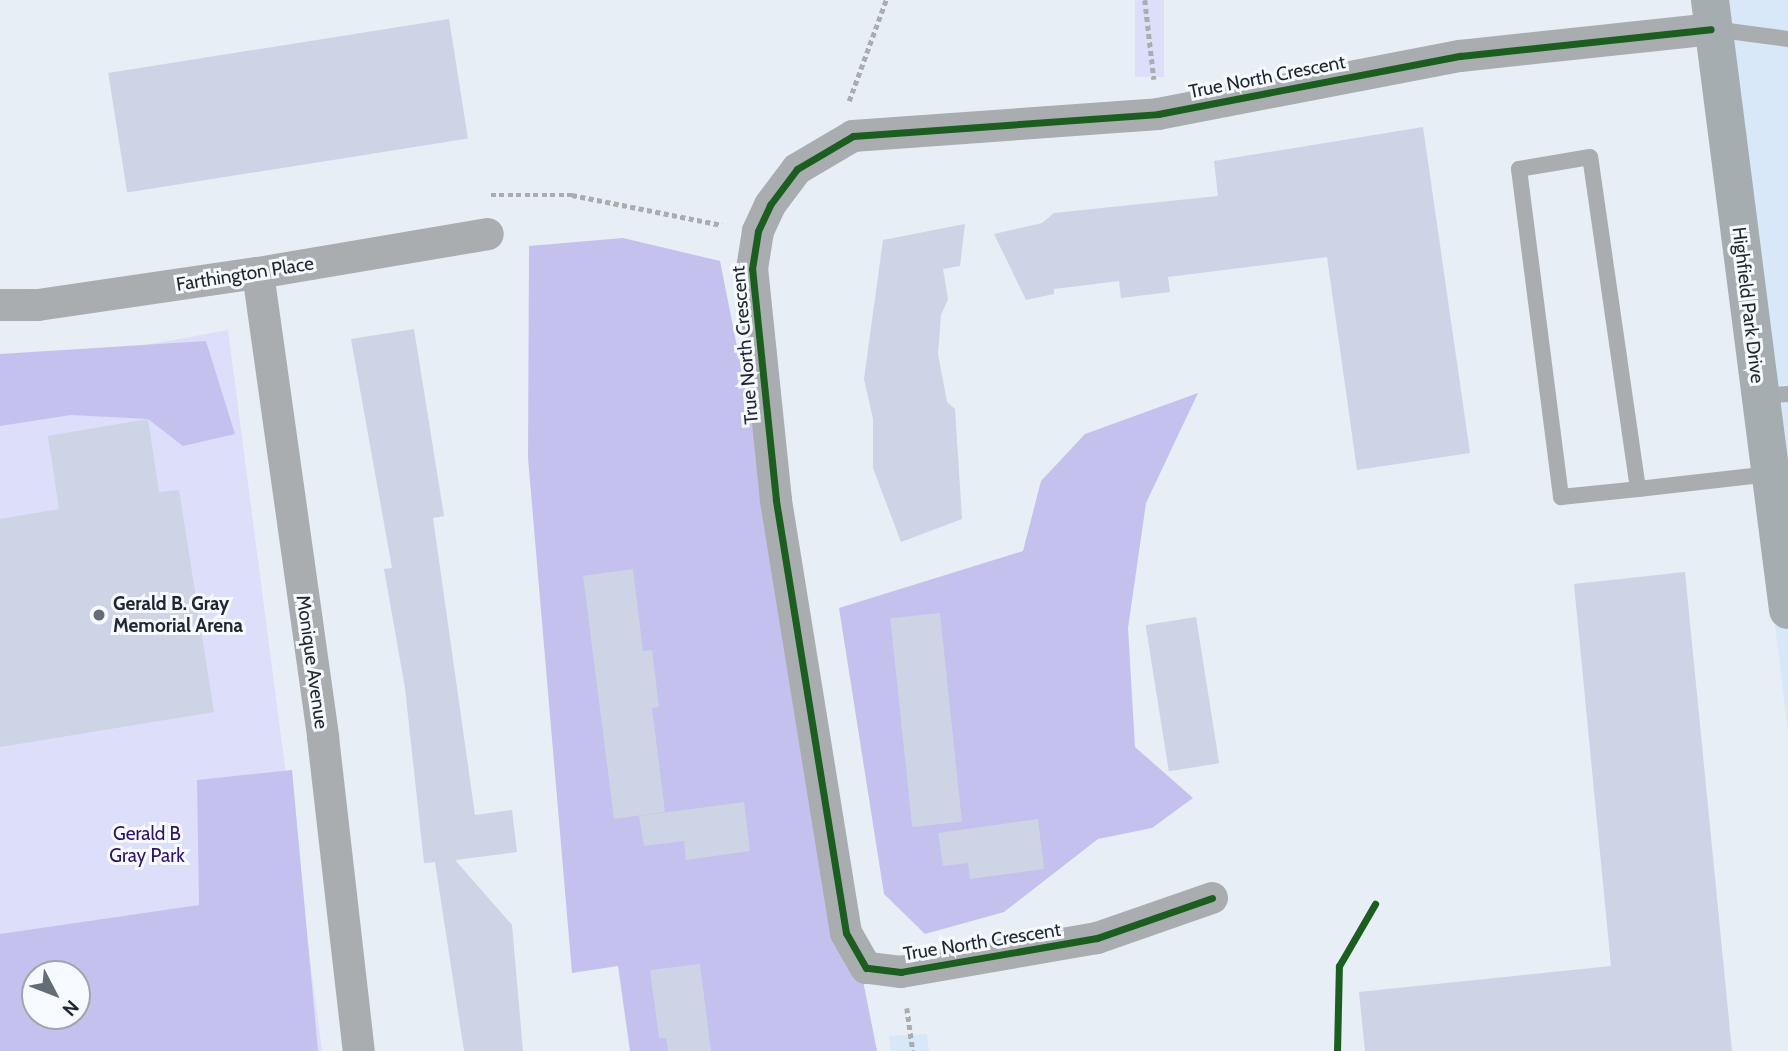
<!DOCTYPE html>
<style>
body{margin:0}
#map{position:relative;width:1788px;height:1051px;overflow:hidden;background:#e7eef6;font-family:Cabin,sans-serif}
div>[style]{position:absolute}
.built>*{inset:0;background:#d9e8f9}
.green>*{inset:0;background:#dddefa;transform-origin:0 0}
.forest>*{inset:0;background:#c4c1ef}
.building>*{inset:0;background:#ccd4e5;transform-origin:0 0}
.path>*{height:4.5px;margin-top:-2.25px;transform-origin:0;background:repeating-linear-gradient(90deg,#a8adb0 0 5px,transparent 0 8.5px)}
.lane>*{height:16px;margin:-8px;padding:0 8px;transform-origin:8px;border-radius:8px;background:#a9adb0}
.street>*{height:32px;margin:-16px;padding:0 16px;transform-origin:16px;border-radius:16px;background:#a9adb0}
.secondary>*{height:38px;margin:-19px;padding:0 19px;transform-origin:19px;border-radius:19px;background:#a6adb0}
.cycleway>*{height:7px;margin:-3.5px;padding:0 3.5px;transform-origin:3.5px;border-radius:3.5px;background:#1b5e20}
.dots>*{width:19px;height:19px;translate:-50% -50%;box-sizing:border-box;border:4px solid #f6faff;border-radius:50%}
span{translate:-50% -50%;white-space:nowrap;text-align:center;line-height:1.15;-webkit-text-stroke:6px #f6faff;paint-order:stroke}
.street-label{font-size:19px;color:#1e262f}
.poi-label{font-size:19px;color:#1e262f;font-weight:700}
.left{translate:0 -50%;text-align:left}
.park-label{font-size:19px;color:#2f126b}
.north{position:absolute;left:21px;top:960px;width:70px;height:70px;box-sizing:border-box;background:#f6faff;border:2px solid #a0a5ac;border-radius:50%;rotate:132deg;font-size:19px;font-weight:700;line-height:28px;text-align:center;color:#1e262f}
.north::after{content:'';display:block;margin:auto;width:24px;height:32px;background:#646c75;clip-path:polygon(50% 0,100% 100%,50% 72%,0 100%)}
</style>
<div id="map">
<div class="built">
<div style="clip-path:polygon(1701px 0,1788px 0,1788px 732px,1700px 2px)"></div>
<div style="clip-path:polygon(927px 1034px,929px 1051px,891px 1051px,889px 1036px)"></div>
</div>
<div class="green">
<div style="left:1135px;top:0;width:29px;height:77px"></div>
<div style="clip-path:polygon(evenodd,228px 330px,322px 1051px,0 1051px,0 361px,118px 350px,228px 330px,35px 974px,77px 974px,77px 1016px,35px 1016px,35px 974px)"></div>
</div>
<div class="forest">
<div style="clip-path:polygon(623px 238px,720px 261px,877px 1051px,630px 1051px,618px 966px,572px 973px,528px 458px,529px 246px)"></div>
<div style="clip-path:polygon(206px 341px,235px 434px,183px 446px,148px 419px,71px 415px,0 426px,0 354px)"></div>
<div style="clip-path:polygon(1198px 393px,1146px 503px,1128px 628px,1135px 747px,1193px 798px,1152px 828px,1098px 839px,1004px 912px,925px 934px,884px 894px,839px 608px,1023px 551px,1041px 481px,1085px 434px)"></div>
<div style="clip-path:polygon(evenodd,292px 770px,318px 1051px,0 1051px,0 934px,199px 905px,197px 780px,292px 770px,35px 974px,77px 974px,77px 1016px,35px 1016px,35px 974px)"></div>
</div>
<div class="building">
<div style="left:449px;top:19px;width:121px;height:345px;rotate:81deg"></div>
<div style="clip-path:polygon(1423px 127px,1470px 453px,1357px 470px,1327px 257px,1168px 277px,1170px 292px,1121px 298px,1119px 281px,1054px 289px,1054px 294px,1026px 300px,994px 234px,1042px 223px,1054px 213px,1218px 196px,1214px 161px)"></div>
<div style="clip-path:polygon(965px 224px,960px 266px,943px 269px,948px 299px,941px 315px,938px 354px,947px 402px,955px 409px,962px 519px,901px 542px,873px 468px,873px 419px,864px 379px,883px 240px)"></div>
<div style="clip-path:polygon(414px 329px,444px 516px,433px 518px,475px 815px,512px 810px,517px 852px,455px 860px,512px 925px,523px 1051px,464px 1051px,435px 862px,424px 863px,405px 688px,384px 569px,392px 568px,351px 339px)"></div>
<div style="clip-path:polygon(148px 419px,159px 492px,179px 490px,214px 712px,0 747px,0 519px,59px 509px,48px 436px)"></div>
<div style="clip-path:polygon(633px 569px,643px 651px,652px 650px,659px 707px,652px 708px,665px 812px,614px 819px,583px 576px)"></div>
<div style="clip-path:polygon(1685px 572px,1732px 1051px,1365px 1051px,1359px 992px,1611px 966px,1574px 584px)"></div>
<div style="left:940px;top:613px;width:210px;height:50px;rotate:84deg"></div>
<div style="left:1196px;top:617px;width:148px;height:51px;rotate:81deg"></div>
<div style="clip-path:polygon(744px 802px,750px 851px,686px 860px,684px 841px,644px 846px,639px 816px)"></div>
<div style="clip-path:polygon(1038px 819px,1044px 869px,970px 879px,968px 863px,943px 866px,938px 833px)"></div>
<div style="clip-path:polygon(700px 964px,711px 1051px,668px 1051px,666px 1038px,659px 1038px,650px 970px)"></div>
</div>
<div class="path">
<div style="left:1145px;top:0;width:80px;rotate:83.5deg"></div>
<div style="left:849px;top:101px;width:108px;rotate:-69.9deg"></div>
<div style="left:491px;top:195px;width:81px"></div>
<div style="left:572px;top:195px;width:153px;rotate:11.3deg"></div>
<div style="left:907px;top:1008px;width:43px;rotate:82.1deg"></div>
<div style="left:1337px;top:1051px;width:85px;rotate:-88.7deg"></div>
<div style="left:1339px;top:966px;width:72px;rotate:-59.9deg"></div>
</div>
<div class="lane">
<div style="left:1713px;top:29px;width:76px;rotate:7.6deg"></div>
<div style="left:1759px;top:396px;width:29px;rotate:-4deg"></div>
<div style="left:1638px;top:489px;width:335px;rotate:-98.2deg"></div>
<div style="left:1590px;top:157px;width:72px;rotate:170.4deg"></div>
<div style="left:1519px;top:169px;width:331px;rotate:82.7deg"></div>
<div style="left:1561px;top:497px;width:77px;rotate:-5.9deg"></div>
<div style="left:1638px;top:489px;width:133px;rotate:-6.5deg"></div>
</div>
<div class="street">
<div style="left:258px;top:273px;width:469px;rotate:82deg"></div>
<div style="left:323px;top:737px;width:316px;rotate:83.5deg"></div>
<div style="left:0;top:305px;width:38px"></div>
<div style="left:38px;top:305px;width:222px;rotate:-8.3deg"></div>
<div style="left:258px;top:273px;width:233px;rotate:-9.6deg"></div>
<div style="left:1212px;top:898px;width:122px;rotate:160.8deg"></div>
<div style="left:1097px;top:938px;width:199px;rotate:170.2deg"></div>
<div style="left:901px;top:972px;width:35px;rotate:-173deg"></div>
<div style="left:866px;top:968px;width:40px;rotate:-119.7deg"></div>
<div style="left:846px;top:933px;width:439px;rotate:-99.2deg"></div>
<div style="left:776px;top:500px;width:232px;rotate:-95.9deg"></div>
<div style="left:752px;top:269px;width:38px;rotate:-81deg"></div>
<div style="left:758px;top:231px;width:29px;rotate:-65deg"></div>
<div style="left:770px;top:205px;width:45px;rotate:-53.1deg"></div>
<div style="left:797px;top:169px;width:65px;rotate:-30.5deg"></div>
<div style="left:853px;top:136px;width:306px;rotate:-4.1deg"></div>
<div style="left:1158px;top:114px;width:308px;rotate:-10.9deg"></div>
<div style="left:1460px;top:56px;width:252px;rotate:-6.1deg"></div>
</div>
<div class="secondary">
<div style="left:1710px;top:0;width:615px;rotate:82.71deg"></div>
</div>
<div class="cycleway">
<div style="left:1212px;top:898px;width:122px;rotate:160.8deg"></div>
<div style="left:1097px;top:938px;width:199px;rotate:170.2deg"></div>
<div style="left:901px;top:972px;width:35px;rotate:-173deg"></div>
<div style="left:866px;top:968px;width:40px;rotate:-119.7deg"></div>
<div style="left:846px;top:933px;width:439px;rotate:-99.2deg"></div>
<div style="left:776px;top:500px;width:232px;rotate:-95.9deg"></div>
<div style="left:752px;top:269px;width:38px;rotate:-81deg"></div>
<div style="left:758px;top:231px;width:29px;rotate:-65deg"></div>
<div style="left:770px;top:205px;width:45px;rotate:-53.1deg"></div>
<div style="left:797px;top:169px;width:65px;rotate:-30.5deg"></div>
<div style="left:853px;top:136px;width:306px;rotate:-4.1deg"></div>
<div style="left:1158px;top:114px;width:308px;rotate:-10.9deg"></div>
<div style="left:1460px;top:56px;width:252px;rotate:-6.1deg"></div>
<div style="left:1337px;top:1051px;width:85px;rotate:-88.7deg"></div>
<div style="left:1339px;top:966px;width:72px;rotate:-59.9deg"></div>
</div>
<div class="dots">
<div style="left:99px;top:615px;background:#646c75"></div>
</div>
<div class="street-label">
<span style="left:1267px;top:77px;rotate:-11deg">True North Crescent</span>
<span style="left:245px;top:274px;rotate:-9deg">Farthington Place</span>
<span style="left:1748px;top:305px;rotate:83deg">Highfield Park Drive</span>
<span style="left:745px;top:345px;rotate:-95deg">True North Crescent</span>
<span style="left:312px;top:662px;rotate:82deg">Monique Avenue</span>
<span style="left:982px;top:942px;rotate:-9deg">True North Crescent</span>
</div>
<div class="poi-label">
<span class="left" style="left:113px;top:615px">Gerald B. Gray<br>Memorial Arena</span>
</div>
<div class="park-label">
<span style="left:147px;top:845px">Gerald B<br>Gray Park</span>
</div>
<div class="north">N</div>
</div>
